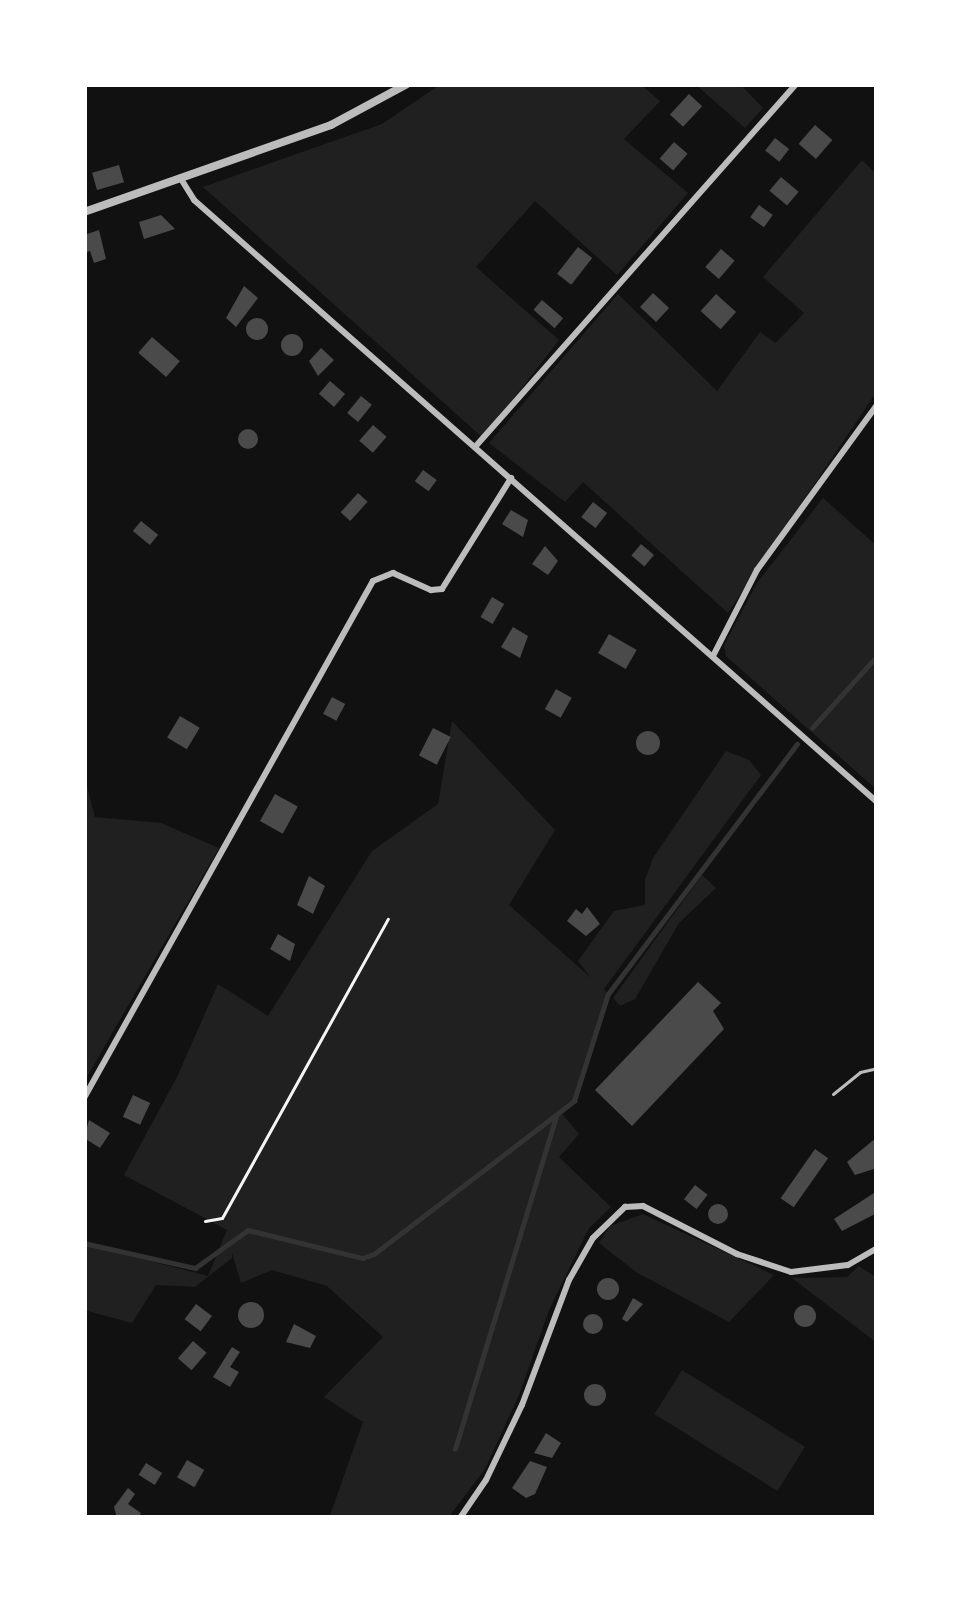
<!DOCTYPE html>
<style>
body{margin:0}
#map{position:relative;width:961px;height:1602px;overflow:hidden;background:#111;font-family:Jost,sans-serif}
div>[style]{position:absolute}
.green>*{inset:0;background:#202020;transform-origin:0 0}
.stream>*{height:4.5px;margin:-2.25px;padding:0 2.25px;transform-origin:2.25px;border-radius:2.25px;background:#333}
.building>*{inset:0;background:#4a4a4a;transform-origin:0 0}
.round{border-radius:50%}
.path>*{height:3px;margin:-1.5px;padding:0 1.5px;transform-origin:1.5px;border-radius:1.5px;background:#f5f5f5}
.service>*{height:3px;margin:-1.5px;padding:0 1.5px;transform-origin:1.5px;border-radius:1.5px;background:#bcbcbc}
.minor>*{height:6px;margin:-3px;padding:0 3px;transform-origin:3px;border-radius:3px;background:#bcbcbc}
.tertiary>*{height:8px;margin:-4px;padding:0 4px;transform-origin:4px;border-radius:4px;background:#bcbcbc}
span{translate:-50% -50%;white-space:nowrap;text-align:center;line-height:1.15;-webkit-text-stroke:9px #fff;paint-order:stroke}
.frame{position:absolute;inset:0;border:87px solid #fff;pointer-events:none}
</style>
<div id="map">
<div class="green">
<div style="clip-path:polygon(441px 84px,640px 84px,660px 101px,624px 139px,688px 193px,617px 275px,535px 201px,476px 267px,559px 340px,483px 438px,203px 187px,382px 124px)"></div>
<div style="clip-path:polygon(695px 84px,740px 84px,763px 108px,745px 128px)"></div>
<div style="clip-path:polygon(862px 160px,877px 175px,877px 391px,728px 613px,583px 482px,565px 502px,489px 443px,618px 294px,717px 391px,760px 332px,776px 343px,804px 313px,763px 277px)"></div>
<div style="clip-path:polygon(823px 498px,877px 546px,877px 790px,726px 656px,724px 645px,757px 583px)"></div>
<div style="clip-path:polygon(452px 721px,555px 830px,509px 905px,591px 978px,578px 961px,614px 911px,645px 905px,645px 880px,653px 858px,726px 751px,749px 760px,761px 775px,604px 989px,608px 994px,574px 1101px,561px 1112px,579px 1134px,559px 1157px,611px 1207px,589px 1228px,549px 1310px,519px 1395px,485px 1469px,448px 1518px,329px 1518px,363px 1422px,324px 1397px,383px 1337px,327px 1286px,272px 1270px,241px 1283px,232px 1253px,232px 1258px,195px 1287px,156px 1285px,132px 1323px,84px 1310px,84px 1244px,208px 1276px,227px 1230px,124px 1175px,177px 1077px,218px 984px,268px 1016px,372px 851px,438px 804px)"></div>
<div style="clip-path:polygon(84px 775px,95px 817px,161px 823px,219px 848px,84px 1082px)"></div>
<div style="clip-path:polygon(702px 875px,716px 888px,679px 923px,635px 999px,620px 1006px,613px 998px)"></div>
<div style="clip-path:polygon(643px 1214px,662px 1223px,774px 1275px,729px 1322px,636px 1272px,599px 1243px,610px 1226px)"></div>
<div style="clip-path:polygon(859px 1266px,877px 1278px,877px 1343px,792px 1278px,847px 1277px)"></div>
<div style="left:682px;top:1370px;width:145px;height:52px;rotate:32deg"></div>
</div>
<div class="stream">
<div style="left:812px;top:728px;width:97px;rotate:-47.9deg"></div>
<div style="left:84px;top:1243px;width:114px;rotate:12.7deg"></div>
<div style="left:195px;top:1268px;width:65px;rotate:-35.6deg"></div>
<div style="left:248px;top:1230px;width:118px;rotate:13.7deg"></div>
<div style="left:363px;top:1258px;width:12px;rotate:-20deg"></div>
<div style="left:374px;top:1254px;width:252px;rotate:-37.4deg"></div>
<div style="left:574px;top:1101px;width:112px;rotate:-72.4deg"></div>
<div style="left:608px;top:994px;width:313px;rotate:-52.9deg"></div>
<div style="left:455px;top:1449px;width:348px;rotate:-73.1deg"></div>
</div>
<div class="building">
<div style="left:689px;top:94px;width:18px;height:28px;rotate:43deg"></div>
<div style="left:815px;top:125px;width:23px;height:25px;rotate:41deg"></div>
<div style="left:775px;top:138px;width:18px;height:16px;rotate:38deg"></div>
<div style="left:674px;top:142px;width:18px;height:22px;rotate:41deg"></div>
<div style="left:119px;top:165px;width:18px;height:28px;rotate:74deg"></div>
<div style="left:781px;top:177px;width:23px;height:18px;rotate:40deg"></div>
<div style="left:759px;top:205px;width:17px;height:15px;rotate:36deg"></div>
<div style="clip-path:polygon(161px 215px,175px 229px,144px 239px,139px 222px)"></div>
<div style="clip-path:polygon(99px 230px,106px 259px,94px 263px,90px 251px,84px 253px,84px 235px)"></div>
<div style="left:578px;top:247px;width:18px;height:34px;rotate:38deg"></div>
<div style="left:721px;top:249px;width:18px;height:24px;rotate:41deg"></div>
<div style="clip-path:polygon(244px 286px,258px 298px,236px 327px,226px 318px)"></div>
<div style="left:653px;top:293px;width:22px;height:19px;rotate:43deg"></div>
<div style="left:716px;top:294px;width:27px;height:23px;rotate:42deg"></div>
<div style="left:542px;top:300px;width:28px;height:13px;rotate:41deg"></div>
<div class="round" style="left:246px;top:318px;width:22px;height:22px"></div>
<div class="round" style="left:281px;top:334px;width:22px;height:22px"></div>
<div style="left:152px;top:337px;width:37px;height:21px;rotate:41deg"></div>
<div style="clip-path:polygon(321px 348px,334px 360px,318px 376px,309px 361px)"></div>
<div style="left:330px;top:381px;width:20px;height:17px;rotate:41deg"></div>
<div style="left:361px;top:396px;width:14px;height:22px;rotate:39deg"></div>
<div style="left:373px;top:425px;width:18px;height:21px;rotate:41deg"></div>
<div class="round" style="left:238px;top:429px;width:20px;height:20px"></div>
<div style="left:423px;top:470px;width:17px;height:14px;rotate:36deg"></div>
<div style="left:358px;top:493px;width:13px;height:26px;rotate:42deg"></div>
<div style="left:593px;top:502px;width:18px;height:19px;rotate:38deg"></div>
<div style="clip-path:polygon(511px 510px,528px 520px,523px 537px,502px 524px)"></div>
<div style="left:141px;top:521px;width:22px;height:13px;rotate:39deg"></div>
<div style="left:641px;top:544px;width:17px;height:15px;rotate:40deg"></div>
<div style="clip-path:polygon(545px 546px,558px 561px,548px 575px,532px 564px)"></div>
<div style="left:492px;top:597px;width:14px;height:23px;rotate:30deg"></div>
<div style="clip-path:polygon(513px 627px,528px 636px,520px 658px,501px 647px)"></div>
<div style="left:609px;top:634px;width:32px;height:22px;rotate:30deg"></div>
<div style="left:556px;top:689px;width:18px;height:23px;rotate:29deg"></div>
<div style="left:332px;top:697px;width:15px;height:19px;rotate:28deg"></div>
<div style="left:180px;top:716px;width:23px;height:25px;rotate:31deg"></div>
<div style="left:433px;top:728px;width:20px;height:31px;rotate:27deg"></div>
<div class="round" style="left:636px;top:731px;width:24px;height:24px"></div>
<div style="left:275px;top:794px;width:26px;height:31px;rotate:29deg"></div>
<div style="clip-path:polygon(309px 876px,325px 886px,313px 914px,297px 905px)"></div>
<div style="clip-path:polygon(587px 907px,600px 924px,586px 936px,567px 921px,576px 909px,582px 914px)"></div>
<div style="clip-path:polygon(278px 934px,295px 944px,290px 961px,270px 949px)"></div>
<div style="clip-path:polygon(698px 982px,721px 1003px,713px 1011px,724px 1029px,632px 1126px,595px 1090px)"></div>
<div style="left:133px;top:1095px;width:19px;height:24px;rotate:25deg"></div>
<div style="clip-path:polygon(89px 1120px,110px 1133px,100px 1148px,84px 1138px)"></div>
<div style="clip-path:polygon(877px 1137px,877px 1168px,855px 1175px,847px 1162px)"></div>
<div style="left:815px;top:1149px;width:16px;height:60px;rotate:35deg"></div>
<div style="left:695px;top:1185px;width:16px;height:18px;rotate:38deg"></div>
<div style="clip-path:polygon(877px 1191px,877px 1213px,842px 1231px,834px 1219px)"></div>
<div class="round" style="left:708px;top:1204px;width:20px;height:20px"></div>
<div class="round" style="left:597px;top:1278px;width:22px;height:22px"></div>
<div style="clip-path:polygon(633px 1298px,643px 1304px,627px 1322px,622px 1319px)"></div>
<div class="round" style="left:238px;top:1302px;width:26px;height:26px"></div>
<div style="left:196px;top:1304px;width:20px;height:19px;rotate:37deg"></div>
<div class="round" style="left:794px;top:1305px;width:22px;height:22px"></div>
<div class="round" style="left:583px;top:1314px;width:20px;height:20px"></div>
<div style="clip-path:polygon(294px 1324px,316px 1336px,310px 1348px,286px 1342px)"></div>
<div style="left:193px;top:1341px;width:18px;height:23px;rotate:41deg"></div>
<div style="clip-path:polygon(232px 1347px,240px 1352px,230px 1367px,239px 1372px,230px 1387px,213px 1377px)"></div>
<div class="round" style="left:584px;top:1384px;width:22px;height:22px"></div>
<div style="clip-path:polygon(546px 1433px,561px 1443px,552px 1458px,534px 1453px)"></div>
<div style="left:187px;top:1460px;width:20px;height:20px;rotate:30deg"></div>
<div style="clip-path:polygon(530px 1461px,547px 1467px,535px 1494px,526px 1498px,512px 1488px)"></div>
<div style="left:146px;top:1463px;width:19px;height:14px;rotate:32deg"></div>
<div style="clip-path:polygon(128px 1488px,135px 1494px,128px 1504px,141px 1513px,138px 1518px,117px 1518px,114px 1507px)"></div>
</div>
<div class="path">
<div style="left:205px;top:1221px;width:17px;rotate:-10deg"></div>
<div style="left:222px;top:1218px;width:342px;rotate:-61deg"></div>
</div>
<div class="service">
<div style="left:833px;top:1094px;width:35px;rotate:-39deg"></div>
<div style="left:860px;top:1072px;width:17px;rotate:-13deg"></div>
</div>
<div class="minor">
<div style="left:181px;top:179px;width:25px;rotate:58deg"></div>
<div style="left:194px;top:200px;width:910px;rotate:41.39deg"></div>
<div style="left:475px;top:447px;width:485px;rotate:-48.5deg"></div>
<div style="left:713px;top:656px;width:97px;rotate:-62.9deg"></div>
<div style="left:757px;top:570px;width:204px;rotate:-54deg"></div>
<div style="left:84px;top:1098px;width:592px;rotate:-60.8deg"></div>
<div style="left:373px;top:581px;width:22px;rotate:-22deg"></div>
<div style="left:393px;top:573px;width:42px;rotate:24.1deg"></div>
<div style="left:431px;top:590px;width:11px;rotate:-5deg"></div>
<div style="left:442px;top:589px;width:131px;rotate:-58.1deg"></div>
<div style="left:460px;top:1518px;width:46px;rotate:-55.6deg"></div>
<div style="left:486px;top:1480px;width:83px;rotate:-64.4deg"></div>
<div style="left:522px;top:1405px;width:134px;rotate:-69.4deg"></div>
<div style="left:569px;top:1280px;width:48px;rotate:-60.3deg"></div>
<div style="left:593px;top:1238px;width:45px;rotate:-44.1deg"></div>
<div style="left:625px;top:1207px;width:18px;rotate:-3deg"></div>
<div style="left:643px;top:1206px;width:106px;rotate:27.1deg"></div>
<div style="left:737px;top:1254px;width:57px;rotate:18.4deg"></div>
<div style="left:791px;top:1272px;width:57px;rotate:-7deg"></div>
<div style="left:848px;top:1265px;width:34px;rotate:-30deg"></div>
</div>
<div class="tertiary">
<div style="left:84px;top:212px;width:262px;rotate:-19.4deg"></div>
<div style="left:331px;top:125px;width:86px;rotate:-28.3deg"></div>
</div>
<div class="frame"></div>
</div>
